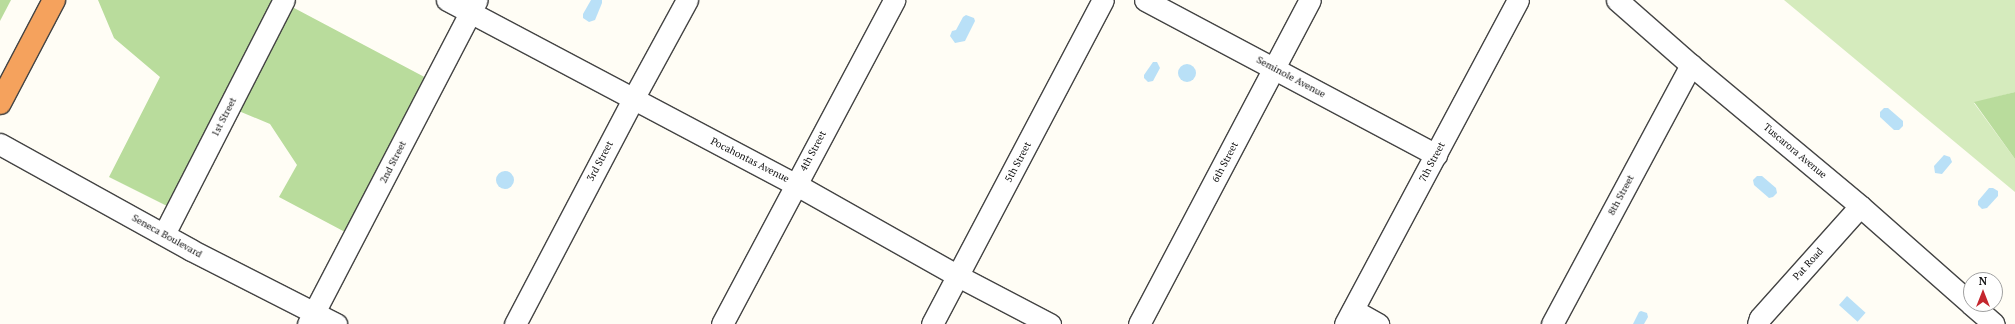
<!DOCTYPE html>
<style>
body{margin:0}
#map{position:relative;width:2015px;height:324px;overflow:hidden;background:#fffdf5;font-family:"PT Serif",serif}
div>[style]{position:absolute}
.green>*{inset:0;background:#d5ebbd}
.forest>*{inset:0;background:#b9dc9c}
.water>*{inset:0;background:#b9e0f7;transform-origin:0 0}
.round{border-radius:50%}
.roads{filter:drop-shadow(1px 0 #444) drop-shadow(-1px 0 #444) drop-shadow(0 1px #444) drop-shadow(0 -1px #444)}
.minor>*{height:21px;margin:-10.5px;padding:0 10.5px;transform-origin:10.5px;border-radius:10.5px;background:#fff}
.highway>*{height:22px;margin:-11px;padding:0 11px;transform-origin:11px;border-radius:11px;background:#f5a25d}
span{translate:-50% -50%;white-space:nowrap;text-align:center;line-height:1.15;-webkit-text-stroke:4px #fff;paint-order:stroke}
.street-label{font-size:10px;color:#111}
.north{position:absolute;left:1963px;top:272px;width:40px;height:40px;box-sizing:border-box;background:#fff;border:1px solid #a0a0a0;border-radius:50%;rotate:0deg;font-size:11px;font-weight:700;line-height:16px;text-align:center;color:#111}
.north::after{content:'';display:block;margin:auto;width:14px;height:18px;background:#c4262e;clip-path:polygon(50% 0,100% 100%,50% 72%,0 100%)}
</style>
<div id="map">
<div class="green">
<div style="clip-path:polygon(1784px 0,2015px 0,2015px 92px,1974px 103px,2015px 159px,2015px 192px)"></div>
</div>
<div class="forest">
<div style="clip-path:polygon(0 0,11px 0,0 21px)"></div>
<div style="clip-path:polygon(98px 0,279px 0,432px 81px,345px 232px,279px 197px,297px 165px,270px 124px,222px 104px,167px 206px,109px 177px,160px 77px,114px 38px)"></div>
<div style="clip-path:polygon(2015px 92px,2015px 159px,1974px 102px)"></div>
</div>
<div class="water">
<div style="clip-path:polygon(591px 0,602px 0,602px 3px,595px 20px,589px 22px,583px 18px,583px 14px)"></div>
<div style="clip-path:polygon(966px 15px,974px 18px,975px 21px,965px 41px,955px 43px,950px 36px,952px 31px,956px 30px,963px 17px)"></div>
<div style="clip-path:polygon(1153px 62px,1157px 62px,1160px 68px,1153px 81px,1148px 82px,1144px 78px,1144px 75px)"></div>
<div class="round" style="left:1178px;top:64px;width:18px;height:18px"></div>
<div style="clip-path:polygon(1884px 108px,1888px 108px,1903px 121px,1903px 126px,1899px 130px,1894px 130px,1880px 117px,1880px 112px)"></div>
<div style="clip-path:polygon(1944px 155px,1950px 157px,1952px 162px,1942px 174px,1935px 173px,1934px 166px)"></div>
<div class="round" style="left:496px;top:171px;width:18px;height:18px"></div>
<div style="clip-path:polygon(1757px 176px,1762px 176px,1776px 188px,1777px 193px,1773px 197px,1769px 198px,1754px 185px,1753px 180px)"></div>
<div style="clip-path:polygon(1989px 188px,1993px 188px,1998px 191px,1998px 196px,1987px 208px,1982px 209px,1978px 205px,1978px 201px)"></div>
<div style="left:1847px;top:296px;width:25px;height:12px;rotate:42deg"></div>
<div style="clip-path:polygon(1641px 311px,1647px 313px,1648px 317px,1644px 324px,1633px 324px,1639px 312px)"></div>
</div>
<div class="roads">
<div class="minor">
<div style="left:447px;top:0;width:394px;rotate:27.9deg"></div>
<div style="left:795px;top:184px;width:187px;rotate:29.4deg"></div>
<div style="left:958px;top:276px;width:104px;rotate:27.6deg"></div>
<div style="left:1145px;top:0;width:330px;rotate:28deg"></div>
<div style="left:1617px;top:0;width:98px;rotate:41.3deg"></div>
<div style="left:1691px;top:65px;width:220px;rotate:39.8deg"></div>
<div style="left:1860px;top:206px;width:148px;rotate:41.4deg"></div>
<div style="left:0;top:144px;width:218px;rotate:29deg"></div>
<div style="left:191px;top:250px;width:163px;rotate:27deg"></div>
<div style="left:164px;top:234px;width:263px;rotate:-62.9deg"></div>
<div style="left:1971px;top:304px;width:30px;rotate:41deg"></div>
<div style="left:1353px;top:310px;width:29px;rotate:29deg"></div>
<div style="left:308px;top:324px;width:365px;rotate:-62.5deg"></div>
<div style="left:515px;top:324px;width:254px;rotate:-62.3deg"></div>
<div style="left:633px;top:99px;width:113px;rotate:-61.4deg"></div>
<div style="left:722px;top:324px;width:367px;rotate:-62deg"></div>
<div style="left:932px;top:324px;width:366px;rotate:-62.2deg"></div>
<div style="left:1139px;top:324px;width:366px;rotate:-62.2deg"></div>
<div style="left:1345px;top:324px;width:367px;rotate:-61.9deg"></div>
<div style="left:1552px;top:324px;width:294px;rotate:-61.8deg"></div>
<div style="left:1758px;top:324px;width:6px;rotate:-72deg"></div>
<div style="left:1760px;top:318px;width:150px;rotate:-48.2deg"></div>
</div>
<div class="highway">
<div style="left:0;top:103px;width:116px;rotate:-62.3deg"></div>
</div>
</div>
<div class="street-label">
<span style="left:1291px;top:77px;rotate:28deg">Seminole Avenue</span>
<span style="left:224px;top:117px;rotate:-63deg">1st Street</span>
<span style="left:813px;top:151px;rotate:-62deg">4th Street</span>
<span style="left:1795px;top:151px;rotate:40deg">Tuscarora Avenue</span>
<span style="left:750px;top:160px;rotate:27deg">Pocahontas Avenue</span>
<span style="left:600px;top:161px;rotate:-62deg">3rd Street</span>
<span style="left:393px;top:162px;rotate:-63deg">2nd Street</span>
<span style="left:1018px;top:162px;rotate:-62deg">5th Street</span>
<span style="left:1225px;top:162px;rotate:-62deg">6th Street</span>
<span style="left:1432px;top:162px;rotate:-62deg">7th Street</span>
<span style="left:1621px;top:195px;rotate:-62deg">8th Street</span>
<span style="left:167px;top:236px;rotate:29deg">Seneca Boulevard</span>
<span style="left:1808px;top:264px;rotate:-48deg">Pat Road</span>
</div>
<div class="north">N</div>
</div>
